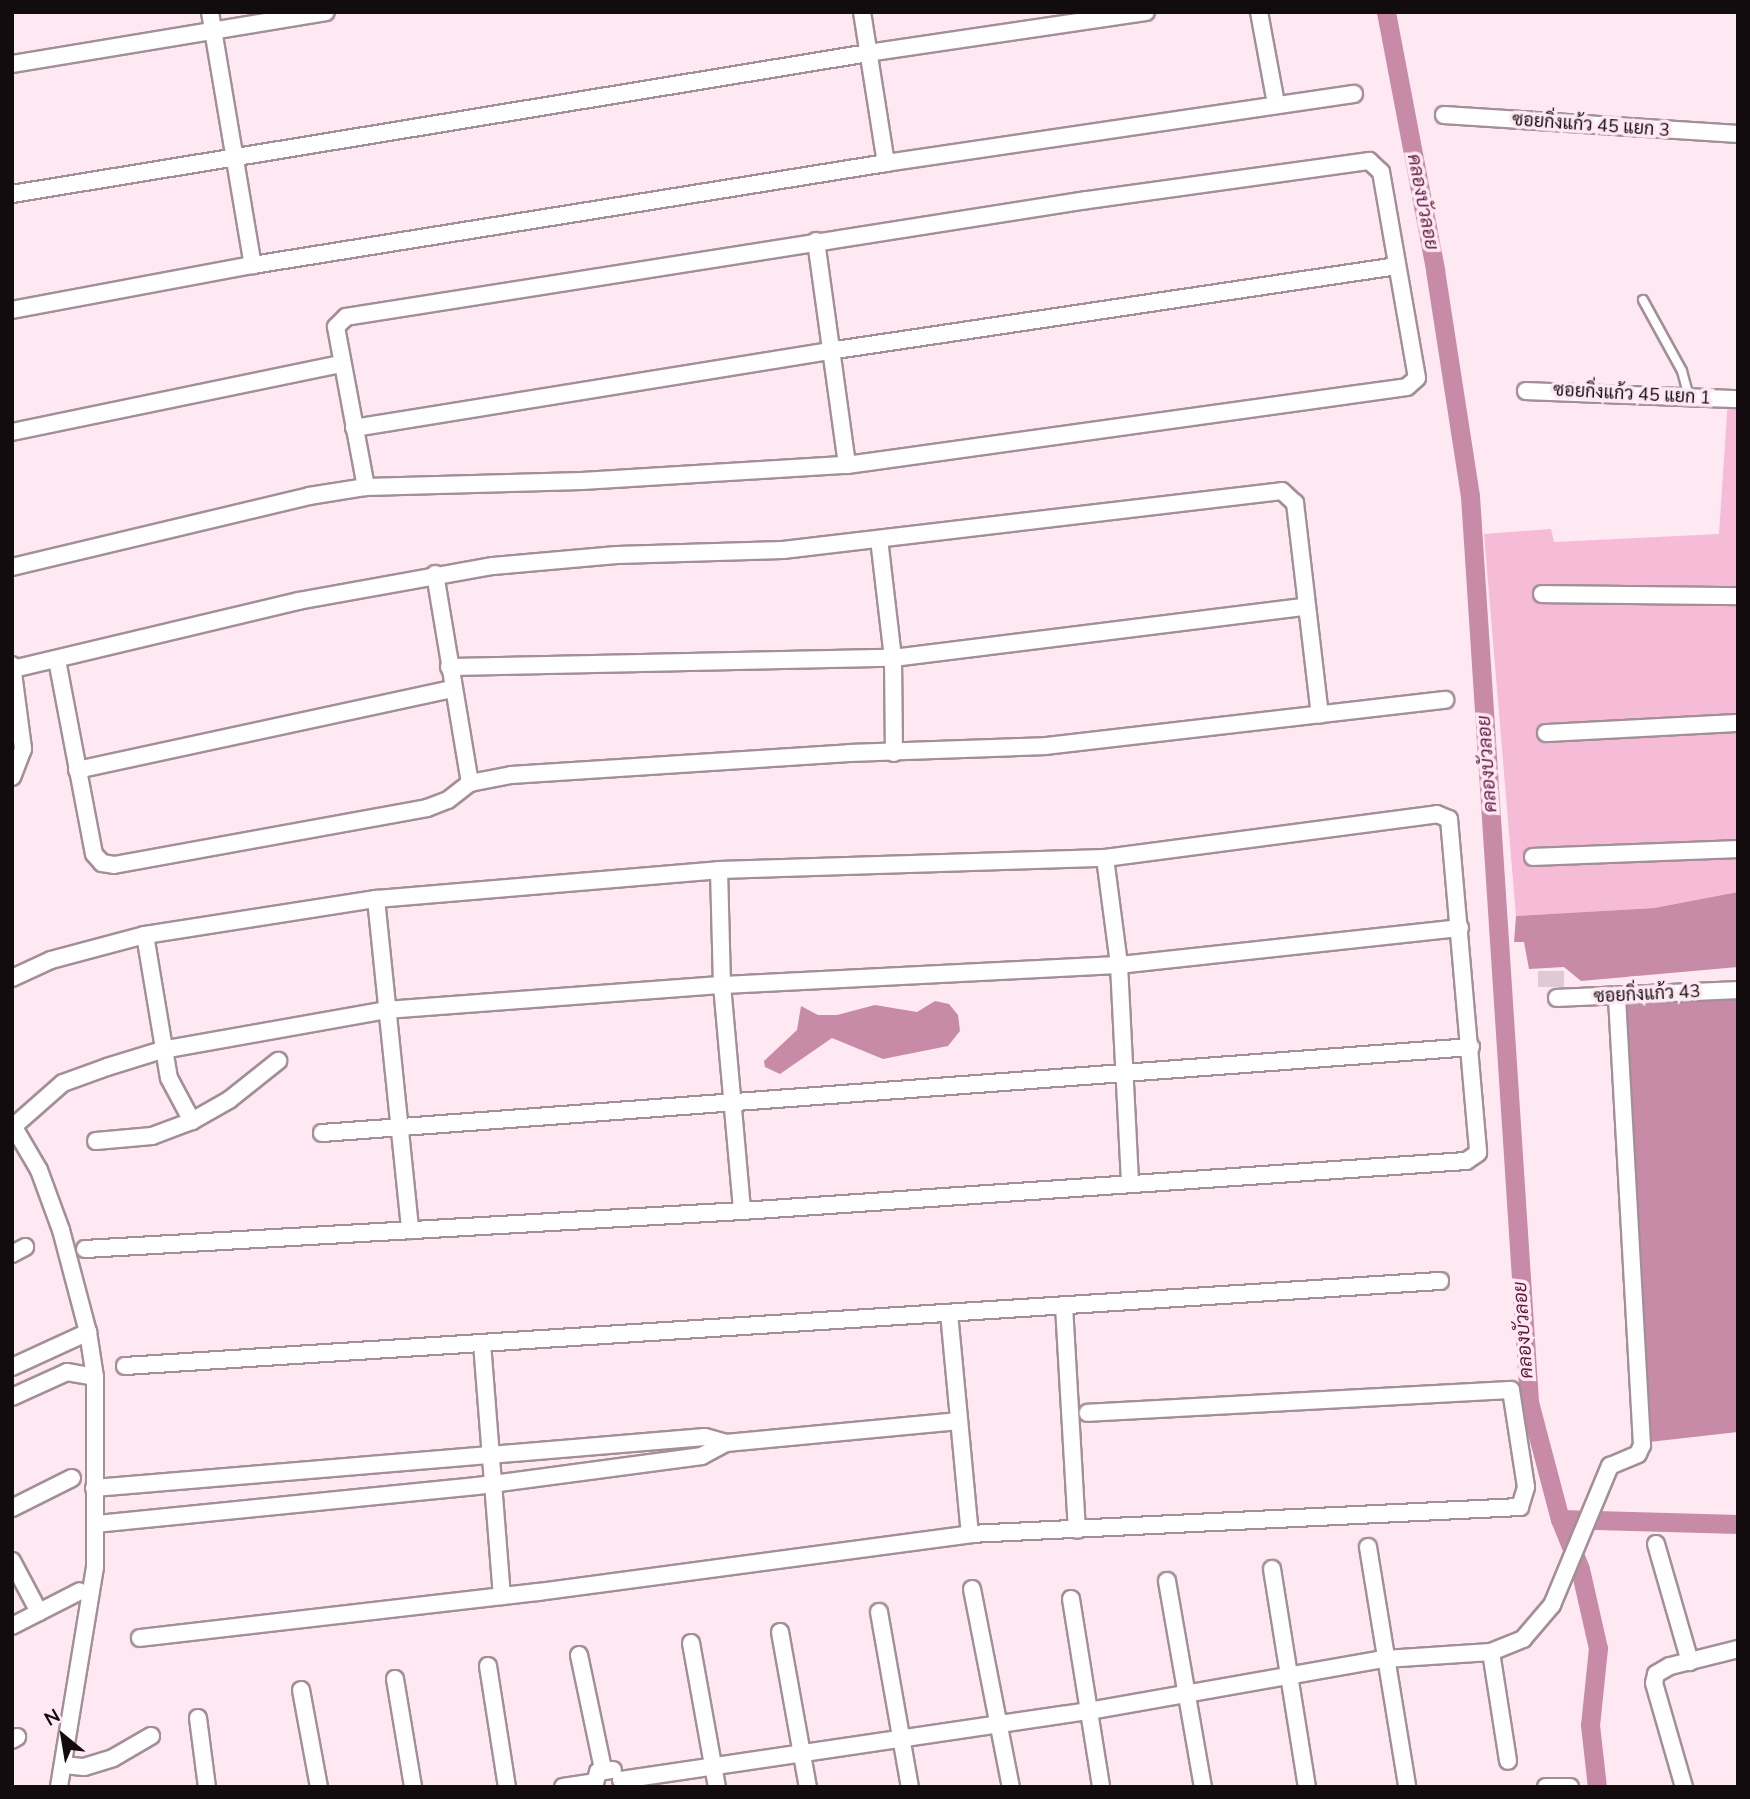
<!DOCTYPE html>
<meta charset="utf-8">
<style>
body{margin:0}
#map{position:relative;width:1750px;height:1799px;overflow:hidden;background:#fee8f2;font-family:"Nunito Sans",Sarabun,sans-serif}
div>[style]{position:absolute}
.green>*{inset:0;background:#f6bcd7}
.water>*{inset:0;background:#c78ba8}
.canal>*{height:19px;margin:-9.5px;padding:0 9.5px;transform-origin:9.5px;border-radius:9.5px;background:#c78ba8}
.building>*{inset:0;background:#dfcad3;transform-origin:0 0}
.roads{filter:drop-shadow(2px 0 #a38f98) drop-shadow(-2px 0 #a38f98) drop-shadow(0 2px #a38f98) drop-shadow(0 -2px #a38f98)}
.service>*{height:8px;margin:-4px;padding:0 4px;transform-origin:4px;border-radius:4px;background:#fff}
.minor>*{height:16px;margin:-8px;padding:0 8px;transform-origin:8px;border-radius:8px;background:#fff}
span{translate:-50% -50%;white-space:nowrap;text-align:center;line-height:1.15;-webkit-text-stroke:7px #fee8f2;paint-order:stroke}
.street-label{font-size:18px;color:#130c0f}
.water-label{font-size:19px;color:#5e1840;font-style:italic}
.frame{position:absolute;inset:0;border:14px solid #130c0f;pointer-events:none}
.north{position:absolute;left:28px;top:1701px;width:70px;height:70px;-webkit-text-stroke:5px #fee8f2;paint-order:stroke;rotate:330deg;font-size:19px;font-weight:700;line-height:28px;text-align:center;color:#130c0f}
.north::after{content:'';display:block;margin:auto;width:24px;height:32px;background:#130c0f;clip-path:polygon(50% 0,100% 100%,50% 72%,0 100%)}
</style>
<div id="map">
<div class="green">
<div style="clip-path:polygon(1728px 399px,1738px 399px,1738px 892px,1654px 908px,1516px 916px,1484px 534px,1551px 529px,1554px 542px,1719px 534px)"></div>
</div>
<div class="water">
<div style="clip-path:polygon(1738px 892px,1738px 967px,1581px 981px,1564px 967px,1529px 969px,1524px 942px,1514px 942px,1516px 916px,1654px 908px)"></div>
<div style="clip-path:polygon(1738px 999px,1738px 1432px,1649px 1442px,1623px 1005px)"></div>
<div style="clip-path:polygon(935px 1001px,949px 1004px,958px 1015px,960px 1031px,948px 1046px,883px 1059px,832px 1038px,780px 1074px,765px 1067px,764px 1061px,797px 1030px,801px 1006px,818px 1015px,837px 1015px,875px 1005px,917px 1012px)"></div>
</div>
<div class="canal">
<div style="left:1386px;top:12px;width:263px;rotate:79.2deg"></div>
<div style="left:1435px;top:270px;width:229px;rotate:81.2deg"></div>
<div style="left:1470px;top:496px;width:908px;rotate:86.27deg"></div>
<div style="left:1529px;top:1402px;width:121px;rotate:75.2deg"></div>
<div style="left:1560px;top:1519px;width:54px;rotate:68.2deg"></div>
<div style="left:1580px;top:1569px;width:81px;rotate:77.2deg"></div>
<div style="left:1598px;top:1648px;width:77px;rotate:95.9deg"></div>
<div style="left:1590px;top:1725px;width:62px;rotate:83.6deg"></div>
<div style="left:1560px;top:1519px;width:178px;rotate:1.6deg"></div>
</div>
<div class="building">
<div style="left:1564px;top:971px;width:16px;height:26px;rotate:90deg"></div>
</div>
<div class="roads">
<div class="service">
<div style="left:1643px;top:300px;width:81px;rotate:61.2deg"></div>
<div style="left:1682px;top:371px;width:27px;rotate:75deg"></div>
</div>
<div class="minor">
<div style="left:210px;top:12px;width:257px;rotate:80.4deg"></div>
<div style="left:862px;top:12px;width:153px;rotate:81deg"></div>
<div style="left:1259px;top:12px;width:94px;rotate:79.5deg"></div>
<div style="left:12px;top:64px;width:318px;rotate:-9.4deg"></div>
<div style="left:1444px;top:115px;width:295px;rotate:3.7deg"></div>
<div style="left:12px;top:194px;width:868px;rotate:-9.35deg"></div>
<div style="left:868px;top:53px;width:281px;rotate:-8.4deg"></div>
<div style="left:816px;top:241px;width:226px;rotate:82.1deg"></div>
<div style="left:12px;top:310px;width:245px;rotate:-10.6deg"></div>
<div style="left:253px;top:265px;width:641px;rotate:-9.15deg"></div>
<div style="left:886px;top:163px;width:473px;rotate:-8.4deg"></div>
<div style="left:1526px;top:391px;width:212px;rotate:2.2deg"></div>
<div style="left:354px;top:428px;width:481px;rotate:-9.2deg"></div>
<div style="left:829px;top:351px;width:574px;rotate:-8.51deg"></div>
<div style="left:12px;top:432px;width:336px;rotate:-11.7deg"></div>
<div style="left:879px;top:539px;width:120px;rotate:83.3deg"></div>
<div style="left:893px;top:658px;width:95px;rotate:89.4deg"></div>
<div style="left:12px;top:567px;width:305px;rotate:-13.4deg"></div>
<div style="left:309px;top:496px;width:58px;rotate:-9deg"></div>
<div style="left:366px;top:487px;width:216px;rotate:-1.6deg"></div>
<div style="left:582px;top:481px;width:265px;rotate:-3.5deg"></div>
<div style="left:847px;top:465px;width:565px;rotate:-7.93deg"></div>
<div style="left:1407px;top:387px;width:13px;rotate:-42deg"></div>
<div style="left:1417px;top:378px;width:209px;rotate:-99.9deg"></div>
<div style="left:1381px;top:172px;width:16px;rotate:-137deg"></div>
<div style="left:1369px;top:161px;width:285px;rotate:172.1deg"></div>
<div style="left:1087px;top:200px;width:750px;rotate:171.03deg"></div>
<div style="left:346px;top:317px;width:14px;rotate:135deg"></div>
<div style="left:336px;top:327px;width:163px;rotate:79.4deg"></div>
<div style="left:435px;top:574px;width:212px;rotate:80.5deg"></div>
<div style="left:1542px;top:594px;width:196px;rotate:0.6deg"></div>
<div style="left:57px;top:660px;width:197px;rotate:79.2deg"></div>
<div style="left:94px;top:854px;width:12px;rotate:48deg"></div>
<div style="left:102px;top:863px;width:12px;rotate:9deg"></div>
<div style="left:114px;top:865px;width:318px;rotate:-10.3deg"></div>
<div style="left:427px;top:808px;width:22px;rotate:-21deg"></div>
<div style="left:448px;top:800px;width:28px;rotate:-38deg"></div>
<div style="left:470px;top:783px;width:42px;rotate:-11deg"></div>
<div style="left:511px;top:775px;width:339px;rotate:-3.7deg"></div>
<div style="left:849px;top:753px;width:197px;rotate:-2deg"></div>
<div style="left:1046px;top:746px;width:402px;rotate:-6.6deg"></div>
<div style="left:12px;top:665px;width:85px;rotate:82.5deg"></div>
<div style="left:23px;top:749px;width:30px;rotate:111deg"></div>
<div style="left:449px;top:667px;width:444px;rotate:-1.2deg"></div>
<div style="left:893px;top:658px;width:415px;rotate:-7.1deg"></div>
<div style="left:13px;top:669px;width:293px;rotate:-13.4deg"></div>
<div style="left:298px;top:601px;width:198px;rotate:-10.2deg"></div>
<div style="left:493px;top:566px;width:124px;rotate:-5.1deg"></div>
<div style="left:617px;top:555px;width:166px;rotate:-1.7deg"></div>
<div style="left:783px;top:550px;width:502px;rotate:-6.74deg"></div>
<div style="left:1282px;top:491px;width:18px;rotate:43deg"></div>
<div style="left:1295px;top:503px;width:213px;rotate:83.3deg"></div>
<div style="left:1546px;top:733px;width:192px;rotate:-3deg"></div>
<div style="left:77px;top:770px;width:384px;rotate:-12.2deg"></div>
<div style="left:1533px;top:857px;width:205px;rotate:-2.2deg"></div>
<div style="left:1105px;top:858px;width:108px;rotate:82.5deg"></div>
<div style="left:1119px;top:965px;width:216px;rotate:87.1deg"></div>
<div style="left:719px;top:870px;width:115px;rotate:88.5deg"></div>
<div style="left:722px;top:985px;width:227px;rotate:84.9deg"></div>
<div style="left:376px;top:899px;width:333px;rotate:84.1deg"></div>
<div style="left:145px;top:935px;width:145px;rotate:80.5deg"></div>
<div style="left:169px;top:1078px;width:49px;rotate:61.9deg"></div>
<div style="left:12px;top:978px;width:43px;rotate:-24.8deg"></div>
<div style="left:51px;top:960px;width:97px;rotate:-14.9deg"></div>
<div style="left:145px;top:935px;width:234px;rotate:-8.9deg"></div>
<div style="left:376px;top:899px;width:344px;rotate:-4.8deg"></div>
<div style="left:719px;top:870px;width:386px;rotate:-1.8deg"></div>
<div style="left:1105px;top:858px;width:335px;rotate:-7.5deg"></div>
<div style="left:1437px;top:814px;width:13px;rotate:23deg"></div>
<div style="left:1449px;top:819px;width:335px;rotate:85deg"></div>
<div style="left:1478px;top:1153px;width:14px;rotate:146deg"></div>
<div style="left:1466px;top:1161px;width:726px;rotate:176.05deg"></div>
<div style="left:742px;top:1211px;width:658px;rotate:176.69deg"></div>
<div style="left:1557px;top:998px;width:181px;rotate:-2.5deg"></div>
<div style="left:12px;top:1124px;width:53px;rotate:59.6deg"></div>
<div style="left:39px;top:1170px;width:64px;rotate:69.9deg"></div>
<div style="left:61px;top:1230px;width:106px;rotate:75.2deg"></div>
<div style="left:88px;top:1332px;width:46px;rotate:81.2deg"></div>
<div style="left:95px;top:1377px;width:190px;rotate:90deg"></div>
<div style="left:95px;top:1567px;width:223px;rotate:99.3deg"></div>
<div style="left:14px;top:1126px;width:65px;rotate:-41.3deg"></div>
<div style="left:63px;top:1083px;width:47px;rotate:-20deg"></div>
<div style="left:107px;top:1067px;width:58px;rotate:-17.2deg"></div>
<div style="left:162px;top:1050px;width:229px;rotate:-10.1deg"></div>
<div style="left:387px;top:1010px;width:336px;rotate:-4.3deg"></div>
<div style="left:722px;top:985px;width:398px;rotate:-2.9deg"></div>
<div style="left:1119px;top:965px;width:343px;rotate:-6.2deg"></div>
<div style="left:322px;top:1133px;width:1152px;rotate:-4.28deg"></div>
<div style="left:96px;top:1141px;width:56px;rotate:-5.1deg"></div>
<div style="left:152px;top:1136px;width:43px;rotate:-20.6deg"></div>
<div style="left:192px;top:1121px;width:43px;rotate:-29.6deg"></div>
<div style="left:229px;top:1100px;width:63px;rotate:-38.5deg"></div>
<div style="left:12px;top:1254px;width:15px;rotate:-28deg"></div>
<div style="left:1064px;top:1306px;width:224px;rotate:86.7deg"></div>
<div style="left:949px;top:1313px;width:222px;rotate:84.6deg"></div>
<div style="left:482px;top:1343px;width:254px;rotate:85.5deg"></div>
<div style="left:125px;top:1366px;width:1318px;rotate:-3.7deg"></div>
<div style="left:12px;top:1367px;width:84px;rotate:-24.7deg"></div>
<div style="left:12px;top:1397px;width:60px;rotate:-24.4deg"></div>
<div style="left:67px;top:1372px;width:28px;rotate:10deg"></div>
<div style="left:726px;top:1443px;width:234px;rotate:-5.4deg"></div>
<div style="left:94px;top:1488px;width:613px;rotate:-4.77deg"></div>
<div style="left:705px;top:1437px;width:22px;rotate:16deg"></div>
<div style="left:726px;top:1443px;width:27px;rotate:152deg"></div>
<div style="left:702px;top:1456px;width:227px;rotate:172.4deg"></div>
<div style="left:477px;top:1486px;width:384px;rotate:174.3deg"></div>
<div style="left:12px;top:1508px;width:67px;rotate:-26.6deg"></div>
<div style="left:1656px;top:1544px;width:123px;rotate:73.9deg"></div>
<div style="left:1368px;top:1547px;width:242px;rotate:80.7deg"></div>
<div style="left:12px;top:1561px;width:58px;rotate:62.1deg"></div>
<div style="left:1272px;top:1569px;width:221px;rotate:80.9deg"></div>
<div style="left:1167px;top:1581px;width:209px;rotate:80.1deg"></div>
<div style="left:972px;top:1589px;width:202px;rotate:78.9deg"></div>
<div style="left:1071px;top:1599px;width:190px;rotate:80.9deg"></div>
<div style="left:879px;top:1612px;width:178px;rotate:80deg"></div>
<div style="left:12px;top:1626px;width:76px;rotate:-27.2deg"></div>
<div style="left:780px;top:1632px;width:158px;rotate:79.8deg"></div>
<div style="left:140px;top:1638px;width:401px;rotate:-6.6deg"></div>
<div style="left:538px;top:1592px;width:436px;rotate:-7.6deg"></div>
<div style="left:970px;top:1534px;width:551px;rotate:-2.81deg"></div>
<div style="left:1520px;top:1507px;width:21px;rotate:-73deg"></div>
<div style="left:1526px;top:1487px;width:98px;rotate:-98.8deg"></div>
<div style="left:1511px;top:1390px;width:424px;rotate:176.9deg"></div>
<div style="left:691px;top:1643px;width:146px;rotate:79.8deg"></div>
<div style="left:1491px;top:1652px;width:110px;rotate:81.1deg"></div>
<div style="left:579px;top:1655px;width:116px;rotate:78.1deg"></div>
<div style="left:488px;top:1666px;width:122px;rotate:81.1deg"></div>
<div style="left:395px;top:1679px;width:109px;rotate:80.5deg"></div>
<div style="left:301px;top:1690px;width:99px;rotate:79.5deg"></div>
<div style="left:198px;top:1718px;width:70px;rotate:82.6deg"></div>
<div style="left:12px;top:1740px;width:6px;rotate:-31deg"></div>
<div style="left:64px;top:1765px;width:20px;rotate:6deg"></div>
<div style="left:84px;top:1767px;width:30px;rotate:-17deg"></div>
<div style="left:113px;top:1758px;width:44px;rotate:-30.1deg"></div>
<div style="left:621px;top:1780px;width:473px;rotate:-8.4deg"></div>
<div style="left:1089px;top:1711px;width:301px;rotate:-10deg"></div>
<div style="left:1385px;top:1659px;width:106px;rotate:-3.8deg"></div>
<div style="left:1491px;top:1652px;width:35px;rotate:-22deg"></div>
<div style="left:1523px;top:1639px;width:45px;rotate:-49.5deg"></div>
<div style="left:1552px;top:1605px;width:151px;rotate:-67.4deg"></div>
<div style="left:1610px;top:1466px;width:30px;rotate:-23deg"></div>
<div style="left:1638px;top:1454px;width:10px;rotate:-66deg"></div>
<div style="left:1642px;top:1445px;width:450px;rotate:-93.2deg"></div>
<div style="left:563px;top:1787px;width:30px;rotate:-9deg"></div>
<div style="left:594px;top:1787px;width:16px;rotate:-75deg"></div>
<div style="left:598px;top:1772px;width:15px;rotate:-8deg"></div>
<div style="left:1546px;top:1787px;width:24px"></div>
<div style="left:1684px;top:1787px;width:108px;rotate:-106.1deg"></div>
<div style="left:1654px;top:1683px;width:9px;rotate:-77deg"></div>
<div style="left:1656px;top:1674px;width:16px;rotate:-30deg"></div>
<div style="left:1670px;top:1666px;width:70px;rotate:-14deg"></div>
</div>
</div>
<div class="street-label">
<span style="left:1591px;top:125px;rotate:4deg">ซอยกิ่งแก้ว 45 แยก 3</span>
<span style="left:1632px;top:394px;rotate:3deg">ซอยกิ่งแก้ว 45 แยก 1</span>
<span style="left:1647px;top:994px;rotate:-3deg">ซอยกิ่งแก้ว 43</span>
</div>
<div class="water-label">
<span style="left:1422px;top:202px;rotate:79deg">คลองบัวลอย</span>
<span style="left:1488px;top:764px;rotate:-94deg">คลองบัวลอย</span>
<span style="left:1524px;top:1330px;rotate:-94deg">คลองบัวลอย</span>
</div>
<div class="frame"></div>
<div class="north">N</div>
</div>
